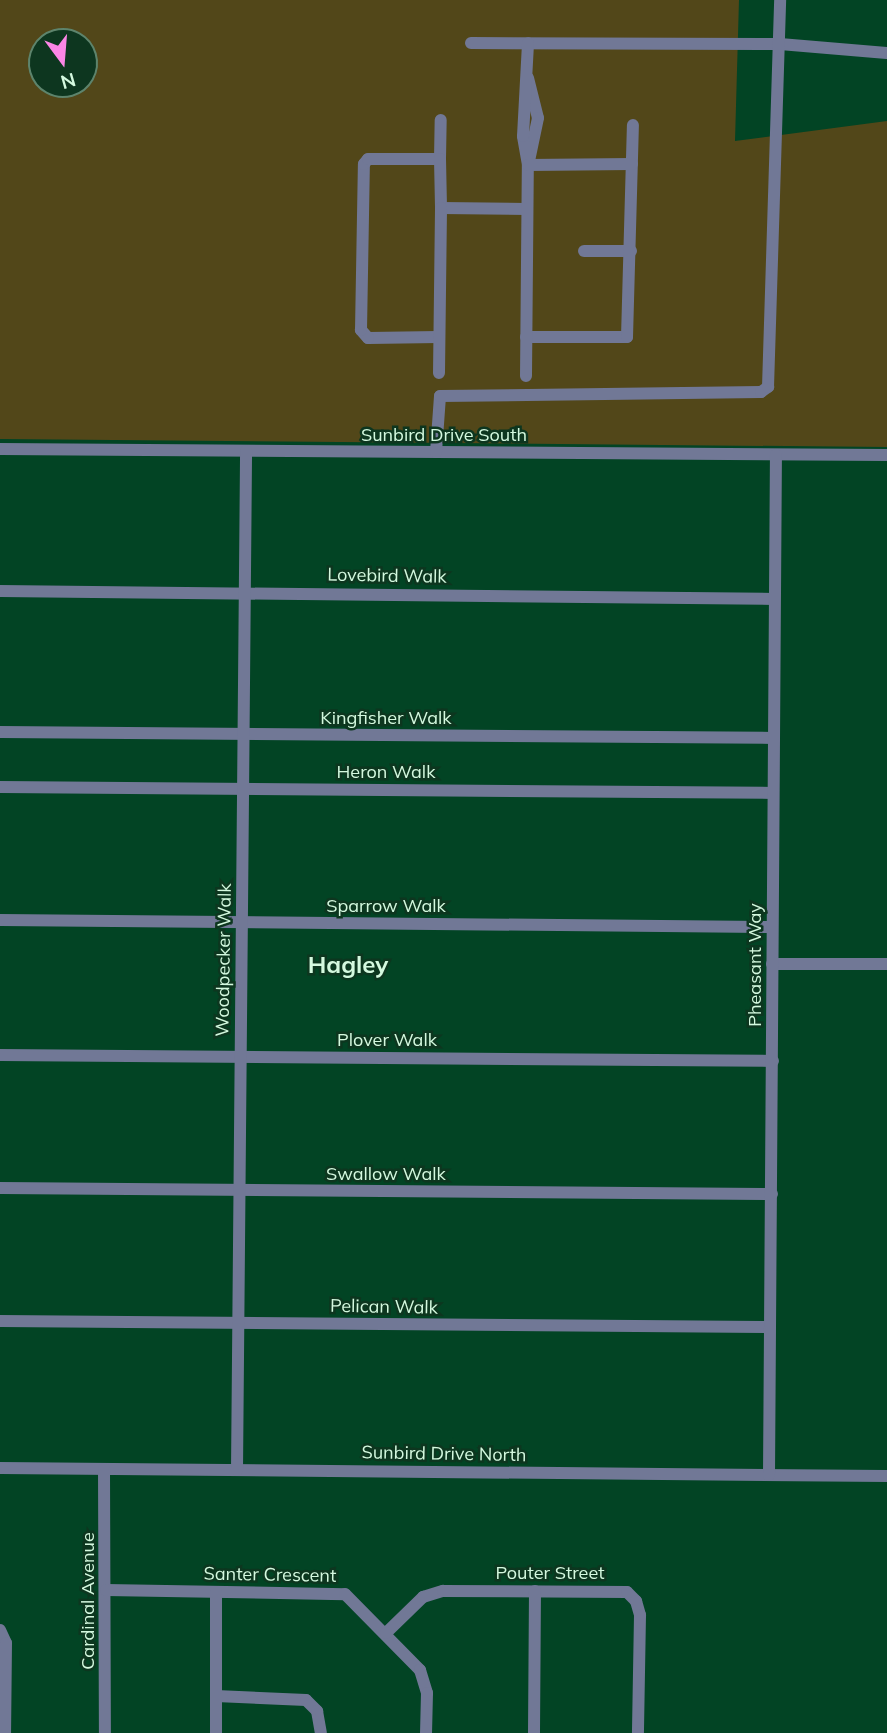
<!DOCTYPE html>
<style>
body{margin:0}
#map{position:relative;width:887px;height:1733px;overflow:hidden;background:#024424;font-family:Mulish,sans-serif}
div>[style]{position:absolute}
.green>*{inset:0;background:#524719}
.street>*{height:12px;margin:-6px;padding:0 6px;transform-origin:6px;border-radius:6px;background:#717896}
span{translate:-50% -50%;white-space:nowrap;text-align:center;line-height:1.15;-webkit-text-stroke:5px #0d361f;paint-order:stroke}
.street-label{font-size:18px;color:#d4f9df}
.district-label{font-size:24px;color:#d4f9df;font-weight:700}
.north{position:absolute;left:28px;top:28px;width:70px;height:70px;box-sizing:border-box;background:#0d361f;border:2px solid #5d846c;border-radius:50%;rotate:164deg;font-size:19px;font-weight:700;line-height:28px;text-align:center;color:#d4f9df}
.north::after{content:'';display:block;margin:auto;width:24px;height:32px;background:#fb86e5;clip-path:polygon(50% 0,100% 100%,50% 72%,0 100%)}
</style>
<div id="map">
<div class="green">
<div style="clip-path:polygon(evenodd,0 0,739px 0,735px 141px,887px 121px,887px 447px,0 439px,0 0,42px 42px,84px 42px,84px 84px,42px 84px,42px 42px)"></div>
</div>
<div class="street">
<div style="left:471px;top:43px;width:309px;rotate:0.2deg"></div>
<div style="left:780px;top:44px;width:107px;rotate:4.8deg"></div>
<div style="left:528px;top:78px;width:41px;rotate:76deg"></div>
<div style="left:538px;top:118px;width:44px;rotate:101.8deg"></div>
<div style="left:440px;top:159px;width:39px;rotate:-89deg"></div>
<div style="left:528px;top:165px;width:29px;rotate:-100deg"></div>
<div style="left:523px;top:136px;width:93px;rotate:-86.9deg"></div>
<div style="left:584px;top:251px;width:47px"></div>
<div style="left:439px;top:337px;width:71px;rotate:179.2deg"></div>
<div style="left:368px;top:338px;width:11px;rotate:-131deg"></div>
<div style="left:361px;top:330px;width:166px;rotate:-89deg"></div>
<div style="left:364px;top:164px;width:6px;rotate:-51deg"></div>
<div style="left:368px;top:159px;width:72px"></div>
<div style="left:440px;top:159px;width:49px;rotate:88.8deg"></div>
<div style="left:441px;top:208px;width:86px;rotate:0.7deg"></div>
<div style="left:526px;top:337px;width:101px"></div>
<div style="left:627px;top:337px;width:212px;rotate:-88.4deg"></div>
<div style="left:439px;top:373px;width:165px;rotate:-89.3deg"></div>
<div style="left:526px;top:376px;width:211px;rotate:-89.5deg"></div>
<div style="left:528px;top:165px;width:104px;rotate:-0.6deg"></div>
<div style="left:0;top:449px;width:887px;rotate:0.39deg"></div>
<div style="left:436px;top:452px;width:56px;rotate:-85.9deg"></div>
<div style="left:440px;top:396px;width:321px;rotate:-0.7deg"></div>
<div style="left:761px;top:392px;width:9px;rotate:-36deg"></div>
<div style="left:768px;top:387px;width:387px;rotate:-88.2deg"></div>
<div style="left:0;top:591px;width:774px;rotate:0.59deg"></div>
<div style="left:0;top:732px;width:773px;rotate:0.44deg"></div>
<div style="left:0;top:787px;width:773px;rotate:0.44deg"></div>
<div style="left:0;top:920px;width:772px;rotate:0.52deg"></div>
<div style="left:772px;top:964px;width:115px"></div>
<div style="left:0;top:1055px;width:773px;rotate:0.44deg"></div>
<div style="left:0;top:1188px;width:772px;rotate:0.45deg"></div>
<div style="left:0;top:1321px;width:768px;rotate:0.45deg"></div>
<div style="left:0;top:1468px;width:887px;rotate:0.52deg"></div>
<div style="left:104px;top:1469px;width:264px;rotate:89.8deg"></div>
<div style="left:237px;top:1470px;width:1019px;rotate:-89.49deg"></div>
<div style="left:769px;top:1475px;width:1020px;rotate:-89.61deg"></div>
<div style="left:106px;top:1590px;width:239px;rotate:1deg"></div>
<div style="left:345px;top:1594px;width:107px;rotate:45.4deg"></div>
<div style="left:420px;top:1670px;width:24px;rotate:73deg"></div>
<div style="left:427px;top:1693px;width:40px;rotate:91.4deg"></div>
<div style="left:0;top:1630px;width:14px;rotate:65deg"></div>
<div style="left:6px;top:1643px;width:90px;rotate:90.6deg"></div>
<div style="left:386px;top:1633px;width:52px;rotate:-44.2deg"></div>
<div style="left:423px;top:1597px;width:21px;rotate:-17deg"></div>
<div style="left:443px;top:1591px;width:184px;rotate:0.3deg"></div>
<div style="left:627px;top:1592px;width:13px;rotate:45deg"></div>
<div style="left:636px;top:1601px;width:15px;rotate:74deg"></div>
<div style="left:640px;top:1615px;width:118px;rotate:91deg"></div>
<div style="left:216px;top:1696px;width:90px;rotate:2.5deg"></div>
<div style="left:306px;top:1700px;width:16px;rotate:45deg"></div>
<div style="left:317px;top:1711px;width:22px;rotate:80deg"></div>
<div style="left:216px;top:1733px;width:141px;rotate:-90deg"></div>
<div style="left:534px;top:1733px;width:142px;rotate:-89.6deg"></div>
</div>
<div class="street-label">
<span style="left:444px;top:435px">Sunbird Drive South</span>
<span style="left:387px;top:576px;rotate:1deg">Lovebird Walk</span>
<span style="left:386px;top:718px">Kingfisher Walk</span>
<span style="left:386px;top:772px">Heron Walk</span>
<span style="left:386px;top:906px">Sparrow Walk</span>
<span style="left:224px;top:960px;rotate:-89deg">Woodpecker Walk</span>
<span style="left:755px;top:965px;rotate:-90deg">Pheasant Way</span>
<span style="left:387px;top:1040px">Plover Walk</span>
<span style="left:386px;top:1174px">Swallow Walk</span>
<span style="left:384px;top:1307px;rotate:1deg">Pelican Walk</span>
<span style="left:444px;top:1454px;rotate:1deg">Sunbird Drive North</span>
<span style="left:550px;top:1573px">Pouter Street</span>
<span style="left:270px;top:1575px;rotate:1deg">Santer Crescent</span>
<span style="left:88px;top:1601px;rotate:-90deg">Cardinal Avenue</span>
</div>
<div class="district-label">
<span style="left:348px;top:965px">Hagley</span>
</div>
<div class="north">N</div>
</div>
